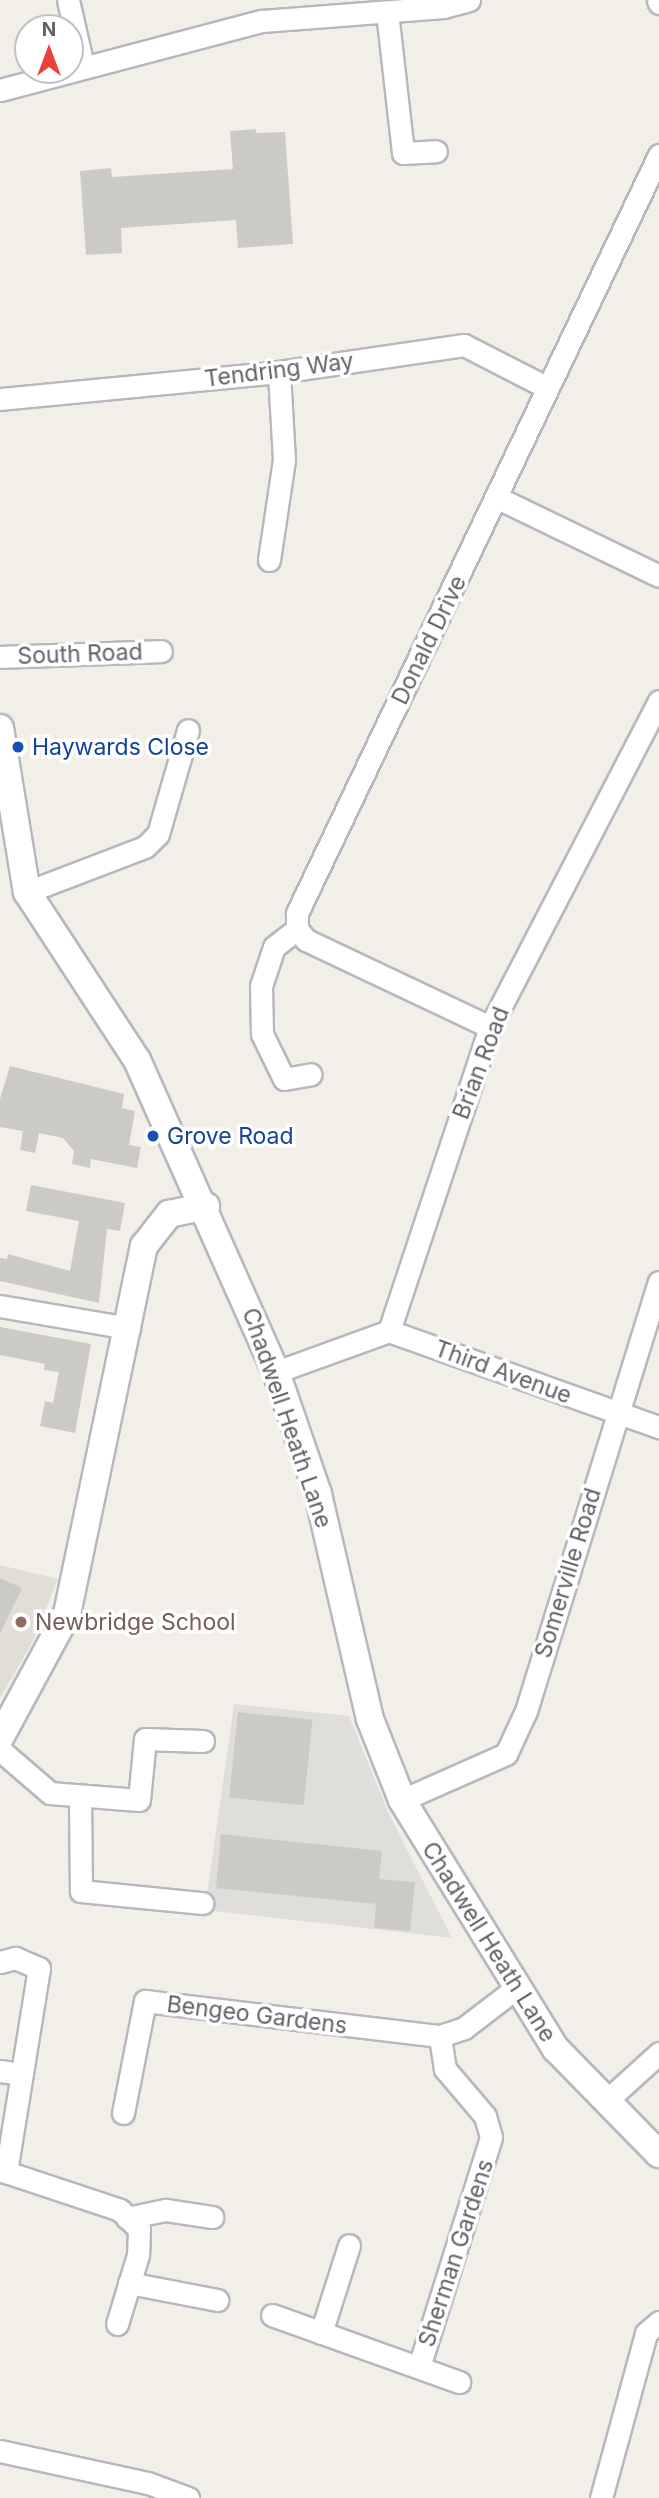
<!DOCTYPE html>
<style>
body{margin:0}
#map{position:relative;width:659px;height:2498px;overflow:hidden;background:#f1efe8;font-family:Inter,sans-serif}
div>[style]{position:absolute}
.industrial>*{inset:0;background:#e0deda}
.education>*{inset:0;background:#e1ded6}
.building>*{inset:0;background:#cccac5;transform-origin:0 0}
.roads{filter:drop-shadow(2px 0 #b5b8bc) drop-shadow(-2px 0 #b5b8bc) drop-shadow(0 2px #b5b8bc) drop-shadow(0 -2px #b5b8bc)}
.minor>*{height:21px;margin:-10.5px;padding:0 10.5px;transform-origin:10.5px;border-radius:10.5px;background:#fff}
.tertiary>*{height:26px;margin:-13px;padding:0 13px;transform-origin:13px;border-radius:13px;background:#fff}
.dots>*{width:19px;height:19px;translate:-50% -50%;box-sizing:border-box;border:4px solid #fff;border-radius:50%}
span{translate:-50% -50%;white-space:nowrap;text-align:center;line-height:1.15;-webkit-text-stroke:7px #fff;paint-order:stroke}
.street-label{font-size:23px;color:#5f6368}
.transit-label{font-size:23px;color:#164399}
.left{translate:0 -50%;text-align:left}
.education-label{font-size:23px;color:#785e54}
.north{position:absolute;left:14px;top:14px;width:70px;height:70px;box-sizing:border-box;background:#fff;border:2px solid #bfc1c3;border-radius:50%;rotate:0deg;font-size:19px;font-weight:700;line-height:28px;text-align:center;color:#5f6368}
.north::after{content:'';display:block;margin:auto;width:24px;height:32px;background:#ea4335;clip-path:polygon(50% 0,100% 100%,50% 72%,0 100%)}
</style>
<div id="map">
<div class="industrial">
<div style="clip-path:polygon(234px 1704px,349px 1716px,388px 1812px,452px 1938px,205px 1910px)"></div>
</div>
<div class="education">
<div style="clip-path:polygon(0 1565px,58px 1579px,33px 1641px,0 1698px)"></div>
</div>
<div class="building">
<div style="clip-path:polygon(256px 129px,256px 133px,285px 132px,293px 244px,238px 248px,236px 220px,121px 228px,122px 253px,86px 255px,80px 171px,111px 168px,112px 177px,233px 169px,230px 131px)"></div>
<div style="clip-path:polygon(10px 1066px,124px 1094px,122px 1108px,135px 1111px,129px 1145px,141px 1147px,137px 1168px,91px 1159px,90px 1168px,72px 1164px,74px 1151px,63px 1138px,39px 1133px,35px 1153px,20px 1150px,23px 1131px,0 1127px,0 1099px)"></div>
<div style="clip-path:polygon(31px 1185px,125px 1203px,120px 1231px,107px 1229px,99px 1303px,0 1281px,0 1258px,7px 1259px,8px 1254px,70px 1271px,79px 1221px,26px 1211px)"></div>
<div style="clip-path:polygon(0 1327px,91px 1344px,75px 1433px,40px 1426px,45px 1401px,53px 1403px,59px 1372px,44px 1370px,45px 1364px,0 1355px)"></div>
<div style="clip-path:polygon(0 1578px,22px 1588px,0 1634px)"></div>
<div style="left:238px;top:1712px;width:75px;height:86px;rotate:6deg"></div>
<div style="clip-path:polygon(221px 1834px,382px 1851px,379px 1879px,415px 1882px,410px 1931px,374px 1928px,376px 1904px,216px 1888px)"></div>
</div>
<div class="roads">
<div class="minor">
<div style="left:68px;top:0;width:68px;rotate:77.2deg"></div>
<div style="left:658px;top:0;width:3px;rotate:72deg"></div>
<div style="left:387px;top:12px;width:142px;rotate:83.5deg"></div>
<div style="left:403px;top:153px;width:33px;rotate:-3deg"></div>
<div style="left:0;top:90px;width:271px;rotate:-14.8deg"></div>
<div style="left:262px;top:21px;width:182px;rotate:-4.4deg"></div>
<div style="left:443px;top:7px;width:27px;rotate:-15deg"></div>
<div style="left:0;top:399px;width:280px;rotate:-5.5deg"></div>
<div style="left:279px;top:372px;width:187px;rotate:-8.3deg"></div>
<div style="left:464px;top:345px;width:94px;rotate:27.1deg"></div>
<div style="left:498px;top:498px;width:179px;rotate:25.8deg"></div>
<div style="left:269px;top:560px;width:101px;rotate:-81.5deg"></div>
<div style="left:284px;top:460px;width:88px;rotate:-93.3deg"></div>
<div style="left:0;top:657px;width:161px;rotate:-2.1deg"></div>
<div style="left:27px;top:892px;width:126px;rotate:-20.9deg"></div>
<div style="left:145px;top:847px;width:18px;rotate:-45deg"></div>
<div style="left:158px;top:834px;width:108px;rotate:-73.9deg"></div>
<div style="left:297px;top:929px;width:29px;rotate:142deg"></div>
<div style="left:274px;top:947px;width:41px;rotate:108.4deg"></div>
<div style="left:261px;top:986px;width:48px;rotate:88.8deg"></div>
<div style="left:262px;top:1034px;width:50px;rotate:63.9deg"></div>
<div style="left:284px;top:1079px;width:27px;rotate:-10deg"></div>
<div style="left:490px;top:1027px;width:204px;rotate:-154.7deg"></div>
<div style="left:306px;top:940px;width:14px;rotate:-129deg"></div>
<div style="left:297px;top:929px;width:16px;rotate:-90deg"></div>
<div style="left:297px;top:913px;width:840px;rotate:-64.47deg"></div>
<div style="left:0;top:1306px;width:131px;rotate:9.7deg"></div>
<div style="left:389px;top:1331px;width:287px;rotate:19.6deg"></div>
<div style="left:276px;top:1372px;width:120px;rotate:-19.9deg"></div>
<div style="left:389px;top:1331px;width:320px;rotate:-71.6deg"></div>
<div style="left:490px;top:1027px;width:367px;rotate:-62.6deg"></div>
<div style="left:0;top:1750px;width:66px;rotate:40.7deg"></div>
<div style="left:50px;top:1793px;width:89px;rotate:4.5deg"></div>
<div style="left:139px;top:1800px;width:61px;rotate:-84.4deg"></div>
<div style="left:145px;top:1739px;width:58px;rotate:2deg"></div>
<div style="left:80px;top:1798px;width:93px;rotate:89.4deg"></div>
<div style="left:81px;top:1891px;width:122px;rotate:5.7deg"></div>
<div style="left:402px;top:1800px;width:114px;rotate:-23.9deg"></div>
<div style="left:506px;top:1754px;width:47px;rotate:-65.1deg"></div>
<div style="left:526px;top:1711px;width:449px;rotate:-72.8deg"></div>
<div style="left:0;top:1962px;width:16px;rotate:-15deg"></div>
<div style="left:15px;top:1958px;width:26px;rotate:23deg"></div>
<div style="left:39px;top:1968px;width:207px;rotate:99.2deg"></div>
<div style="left:0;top:2071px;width:22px;rotate:8deg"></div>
<div style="left:605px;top:2102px;width:73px;rotate:-42.2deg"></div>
<div style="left:123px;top:2113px;width:114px;rotate:-78.9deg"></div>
<div style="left:145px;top:2001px;width:297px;rotate:6.8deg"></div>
<div style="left:0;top:2170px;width:126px;rotate:18.4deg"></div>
<div style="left:120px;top:2210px;width:27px;rotate:45deg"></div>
<div style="left:139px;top:2229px;width:26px;rotate:92deg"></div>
<div style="left:138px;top:2255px;width:72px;rotate:106.9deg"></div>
<div style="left:127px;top:2218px;width:40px;rotate:-12deg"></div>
<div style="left:166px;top:2210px;width:47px;rotate:8.7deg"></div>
<div style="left:129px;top:2283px;width:90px;rotate:10.9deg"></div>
<div style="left:272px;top:2315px;width:199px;rotate:19.7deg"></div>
<div style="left:321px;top:2333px;width:92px;rotate:-72.3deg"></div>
<div style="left:419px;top:2367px;width:241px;rotate:-72.6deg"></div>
<div style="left:491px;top:2137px;width:22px;rotate:-106deg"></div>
<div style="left:485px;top:2116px;width:62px;rotate:-130.4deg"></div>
<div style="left:445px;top:2069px;width:33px;rotate:-99deg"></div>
<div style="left:440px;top:2036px;width:25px;rotate:-18deg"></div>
<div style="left:464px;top:2028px;width:64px;rotate:-37.4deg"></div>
<div style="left:0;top:2451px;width:151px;rotate:12.2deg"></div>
<div style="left:148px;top:2483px;width:43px;rotate:20.6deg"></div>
<div style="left:601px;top:2498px;width:171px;rotate:-74.7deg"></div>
<div style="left:646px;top:2333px;width:17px;rotate:-40deg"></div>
</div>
<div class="tertiary">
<div style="left:0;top:728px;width:166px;rotate:80.7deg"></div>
<div style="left:27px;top:892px;width:201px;rotate:56.8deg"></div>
<div style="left:137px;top:1060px;width:342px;rotate:66deg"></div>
<div style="left:276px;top:1372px;width:129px;rotate:71deg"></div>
<div style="left:318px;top:1494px;width:231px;rotate:77deg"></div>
<div style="left:370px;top:1719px;width:87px;rotate:68.4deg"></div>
<div style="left:402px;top:1800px;width:293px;rotate:58.3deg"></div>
<div style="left:556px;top:2049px;width:147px;rotate:45.6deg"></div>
<div style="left:0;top:1738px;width:141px;rotate:-61.6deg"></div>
<div style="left:67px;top:1614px;width:376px;rotate:-78.2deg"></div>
<div style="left:144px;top:1246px;width:41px;rotate:-52deg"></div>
<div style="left:169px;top:1214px;width:38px;rotate:-12deg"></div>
</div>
</div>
<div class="dots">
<div style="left:18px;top:747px;background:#1a4fb4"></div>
<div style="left:153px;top:1136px;background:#1a4fb4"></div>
<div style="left:21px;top:1622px;background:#8d6e63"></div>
</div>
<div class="street-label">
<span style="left:279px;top:370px;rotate:-7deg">Tendring Way</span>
<span style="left:429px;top:640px;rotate:-64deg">Donald Drive</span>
<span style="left:80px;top:654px;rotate:-2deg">South Road</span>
<span style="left:481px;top:1063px;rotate:-69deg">Brian Road</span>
<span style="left:503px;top:1372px;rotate:20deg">Third Avenue</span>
<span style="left:287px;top:1418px;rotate:71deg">Chadwell Heath Lane</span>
<span style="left:568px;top:1573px;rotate:-73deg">Somerville Road</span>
<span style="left:489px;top:1942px;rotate:58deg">Chadwell Heath Lane</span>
<span style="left:257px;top:2015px;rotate:7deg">Bengeo Gardens</span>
<span style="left:456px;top:2253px;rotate:-72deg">Sherman Gardens</span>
</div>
<div class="transit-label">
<span class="left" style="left:32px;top:747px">Haywards Close</span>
<span class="left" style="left:167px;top:1136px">Grove Road</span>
</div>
<div class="education-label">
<span class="left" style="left:35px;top:1622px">Newbridge School</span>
</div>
<div class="north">N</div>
</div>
